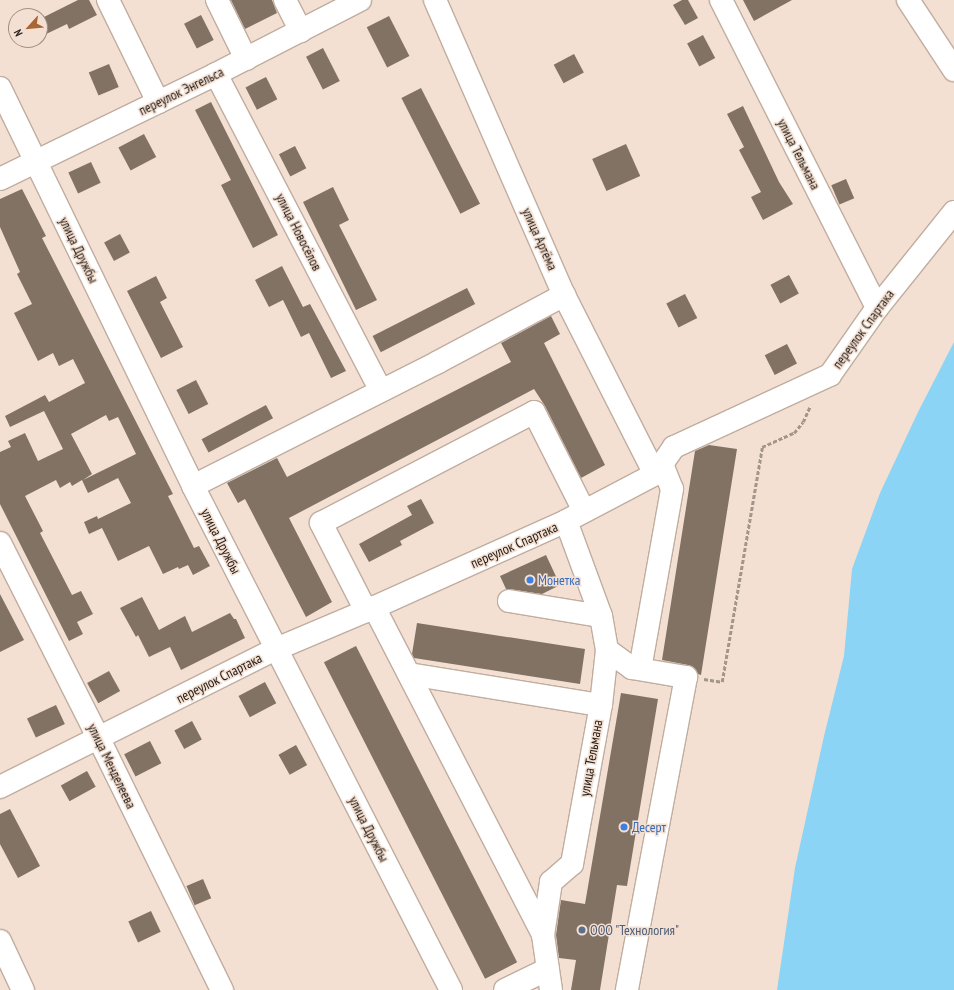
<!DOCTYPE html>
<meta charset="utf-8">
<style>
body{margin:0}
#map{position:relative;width:954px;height:990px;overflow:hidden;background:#f4e0d2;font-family:"PT Sans Narrow",sans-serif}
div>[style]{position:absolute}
.water>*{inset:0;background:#8bd4f5}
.building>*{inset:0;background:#817263;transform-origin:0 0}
.path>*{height:2.5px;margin-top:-1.25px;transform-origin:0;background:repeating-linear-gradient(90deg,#a4958a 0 4px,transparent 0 6px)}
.roads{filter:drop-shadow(1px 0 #c0ad9f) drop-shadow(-1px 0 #c0ad9f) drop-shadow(0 1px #c0ad9f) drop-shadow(0 -1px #c0ad9f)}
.minor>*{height:22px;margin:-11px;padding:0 11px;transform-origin:11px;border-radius:11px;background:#fff}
.dots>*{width:11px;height:11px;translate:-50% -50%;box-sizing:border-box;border:2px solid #f4e0d2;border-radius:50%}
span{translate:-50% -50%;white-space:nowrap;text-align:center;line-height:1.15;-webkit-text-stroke:3px #f4e0d2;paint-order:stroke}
.street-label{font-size:14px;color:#221b16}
.shop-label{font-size:14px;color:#366cbe}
.left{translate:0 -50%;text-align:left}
.service-label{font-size:14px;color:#4e5e75}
.north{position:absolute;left:8px;top:8px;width:40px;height:40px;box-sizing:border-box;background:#f4e0d2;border:1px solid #a09187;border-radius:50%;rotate:243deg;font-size:11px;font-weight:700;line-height:16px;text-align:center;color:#221b16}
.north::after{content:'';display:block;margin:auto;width:14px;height:18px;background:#a96634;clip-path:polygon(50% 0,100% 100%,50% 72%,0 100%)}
</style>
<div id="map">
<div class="water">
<div style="clip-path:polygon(954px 342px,954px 990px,777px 990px,795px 868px,824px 736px,844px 656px,852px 569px,880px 493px,918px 412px)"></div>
</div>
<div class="building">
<div style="clip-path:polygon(78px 0,89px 0,97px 15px,69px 29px,67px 24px,40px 37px,40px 19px)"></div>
<div style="clip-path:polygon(231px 0,272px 0,277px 13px,245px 29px)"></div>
<div style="clip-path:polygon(682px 0,688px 0,698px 18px,685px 25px,673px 5px)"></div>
<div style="clip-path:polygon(743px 0,792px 0,754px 21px)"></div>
<div style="left:201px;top:15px;width:28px;height:19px;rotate:63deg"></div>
<div style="left:389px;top:16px;width:45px;height:25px;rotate:63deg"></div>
<div style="left:703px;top:35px;width:26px;height:18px;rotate:62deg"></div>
<div style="left:323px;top:48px;width:37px;height:19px;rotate:63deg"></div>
<div style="left:574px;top:54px;width:21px;height:23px;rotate:62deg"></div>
<div style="left:109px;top:64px;width:25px;height:22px;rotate:67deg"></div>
<div style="left:266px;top:77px;width:25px;height:23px;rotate:63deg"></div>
<div style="left:421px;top:88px;width:130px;height:22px;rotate:63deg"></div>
<div style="clip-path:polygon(211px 102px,278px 235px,253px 248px,221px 185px,231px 180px,195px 110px)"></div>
<div style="clip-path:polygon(743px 106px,779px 182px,793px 204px,763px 220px,751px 197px,761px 192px,739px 150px,744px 147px,727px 114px)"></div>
<div style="left:144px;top:134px;width:26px;height:29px;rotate:62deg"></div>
<div style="left:626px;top:144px;width:35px;height:37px;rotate:66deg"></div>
<div style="left:295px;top:146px;width:25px;height:18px;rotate:63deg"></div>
<div style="left:91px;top:162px;width:23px;height:25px;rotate:65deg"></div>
<div style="left:846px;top:179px;width:21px;height:16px;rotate:67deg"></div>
<div style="clip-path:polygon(333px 187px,349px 220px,339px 225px,377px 300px,356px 310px,303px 202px)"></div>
<div style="clip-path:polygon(evenodd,22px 189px,46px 236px,42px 238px,173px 494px,168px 496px,194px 548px,199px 546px,210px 566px,193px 575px,188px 565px,179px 569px,178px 567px,163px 574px,149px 546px,118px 561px,102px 528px,89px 534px,84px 522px,97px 516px,98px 519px,131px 503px,118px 478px,88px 493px,82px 480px,72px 486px,70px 482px,60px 488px,56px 480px,25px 496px,43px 531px,40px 533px,72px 595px,81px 591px,93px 614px,77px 622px,83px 634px,69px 641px,0 504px,0 452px,11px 447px,8px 441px,25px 433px,38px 461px,63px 449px,44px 411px,10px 427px,5px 416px,45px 395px,49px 402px,85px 383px,73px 359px,59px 366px,53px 353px,38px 361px,14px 313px,32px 304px,17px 274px,20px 272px,0 227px,0 199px,22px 189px,106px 415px,109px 421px,118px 417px,136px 454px,83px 480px,92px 474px,71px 434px,106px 415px)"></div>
<div style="left:120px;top:234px;width:21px;height:18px;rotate:62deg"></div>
<div style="clip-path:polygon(282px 266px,303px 307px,310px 304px,346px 371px,331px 378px,309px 333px,301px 337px,283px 300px,269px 307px,255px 280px)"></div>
<div style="left:789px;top:275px;width:21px;height:21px;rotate:62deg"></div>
<div style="clip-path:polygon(156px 276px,167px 298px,160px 302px,183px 347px,161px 358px,127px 291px)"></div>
<div style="left:467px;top:288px;width:18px;height:106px;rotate:63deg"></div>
<div style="left:685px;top:294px;width:27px;height:21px;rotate:63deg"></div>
<div style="clip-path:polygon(551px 316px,560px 334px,544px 343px,605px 465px,581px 478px,545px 406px,534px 389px,289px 518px,332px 602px,306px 617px,245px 499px,238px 503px,227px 483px,277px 458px,287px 477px,511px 362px,501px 343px)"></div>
<div style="left:787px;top:344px;width:22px;height:25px;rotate:63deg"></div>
<div style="left:196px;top:380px;width:27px;height:22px;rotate:63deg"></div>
<div style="left:266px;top:405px;width:15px;height:73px;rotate:62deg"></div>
<div style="clip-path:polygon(709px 445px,737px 449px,701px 675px,698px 674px,694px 668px,688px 665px,662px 660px,695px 451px)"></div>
<div style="clip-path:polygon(421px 499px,434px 523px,400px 541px,402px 545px,369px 562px,359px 544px,412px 515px,407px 506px)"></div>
<div style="clip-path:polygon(546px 555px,560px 585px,542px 594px,506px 589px,500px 576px)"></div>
<div style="clip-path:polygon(0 594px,24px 640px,0 652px)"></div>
<div style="clip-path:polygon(142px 597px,159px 630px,185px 616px,192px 632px,230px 613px,234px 619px,236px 619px,245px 638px,181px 670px,170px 647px,149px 657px,138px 635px,136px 637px,120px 608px)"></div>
<div style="clip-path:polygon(417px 623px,585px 649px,580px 684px,414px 658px,412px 654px)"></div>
<div style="left:356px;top:646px;width:355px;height:36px;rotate:63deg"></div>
<div style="left:109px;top:671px;width:23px;height:25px;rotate:61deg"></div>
<div style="left:265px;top:682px;width:24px;height:30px;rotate:62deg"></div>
<div style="clip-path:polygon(621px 693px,658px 699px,627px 886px,617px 885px,600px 990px,571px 990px,576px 960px,559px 958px,556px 935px,561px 900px,585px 904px)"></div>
<div style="left:56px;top:705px;width:21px;height:32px;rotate:65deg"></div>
<div style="left:192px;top:721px;width:21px;height:20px;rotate:62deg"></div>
<div style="left:150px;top:741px;width:25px;height:29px;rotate:63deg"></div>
<div style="left:296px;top:745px;width:23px;height:20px;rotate:61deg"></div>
<div style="left:87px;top:771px;width:18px;height:30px;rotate:61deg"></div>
<div style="clip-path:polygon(10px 809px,40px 866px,18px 878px,0 844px,0 814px)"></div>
<div style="left:203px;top:879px;width:21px;height:18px;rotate:67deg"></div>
<div style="left:151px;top:911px;width:23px;height:25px;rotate:65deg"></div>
</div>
<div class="path">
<div style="left:704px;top:679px;width:18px;rotate:9deg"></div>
<div style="left:722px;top:682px;width:238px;rotate:-80.3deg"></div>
<div style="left:762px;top:447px;width:35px;rotate:-24deg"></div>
<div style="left:794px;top:433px;width:14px;rotate:-51deg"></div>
<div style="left:803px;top:422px;width:17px;rotate:-66deg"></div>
</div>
<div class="roads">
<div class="minor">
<div style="left:108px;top:0;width:114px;rotate:63.9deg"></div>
<div style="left:217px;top:0;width:66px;rotate:63.8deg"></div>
<div style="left:285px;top:0;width:35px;rotate:63deg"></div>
<div style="left:435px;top:0;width:322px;rotate:66.4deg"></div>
<div style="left:564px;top:295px;width:201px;rotate:63.1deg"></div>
<div style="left:721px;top:0;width:345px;rotate:63.1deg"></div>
<div style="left:908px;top:0;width:84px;rotate:56.7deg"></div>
<div style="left:216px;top:74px;width:357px;rotate:62.5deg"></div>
<div style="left:0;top:88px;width:442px;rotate:64.1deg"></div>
<div style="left:193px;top:486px;width:566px;rotate:62.89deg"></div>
<div style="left:0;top:179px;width:240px;rotate:-25.9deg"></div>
<div style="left:216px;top:74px;width:162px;rotate:-27.2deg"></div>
<div style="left:193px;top:486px;width:275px;rotate:-26.8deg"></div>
<div style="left:438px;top:362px;width:143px;rotate:-28deg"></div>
<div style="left:0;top:543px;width:220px;rotate:63.2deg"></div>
<div style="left:99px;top:739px;width:280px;rotate:63.9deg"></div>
<div style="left:509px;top:601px;width:93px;rotate:9.3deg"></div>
<div style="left:374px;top:607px;width:369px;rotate:62.7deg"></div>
<div style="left:366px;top:611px;width:99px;rotate:-117.1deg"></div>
<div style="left:321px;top:523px;width:240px;rotate:-27.5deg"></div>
<div style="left:534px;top:412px;width:111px;rotate:63.2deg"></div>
<div style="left:607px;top:650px;width:31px;rotate:36deg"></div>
<div style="left:632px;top:668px;width:55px;rotate:9.5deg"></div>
<div style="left:686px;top:677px;width:319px;rotate:100.7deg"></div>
<div style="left:640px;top:669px;width:183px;rotate:-79.9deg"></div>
<div style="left:672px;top:489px;width:27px;rotate:-112deg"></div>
<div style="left:409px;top:674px;width:194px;rotate:9.2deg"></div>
<div style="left:0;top:787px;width:309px;rotate:-26.6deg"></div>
<div style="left:276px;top:649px;width:98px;rotate:-22.9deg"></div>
<div style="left:366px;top:611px;width:219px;rotate:-24.2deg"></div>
<div style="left:566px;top:521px;width:101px;rotate:-27.8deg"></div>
<div style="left:655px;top:474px;width:33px;rotate:-55deg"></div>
<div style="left:674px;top:447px;width:172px;rotate:-24.8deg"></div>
<div style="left:830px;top:375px;width:82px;rotate:-55deg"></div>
<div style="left:877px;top:308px;width:123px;rotate:-51.3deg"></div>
<div style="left:0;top:941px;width:54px;rotate:64.9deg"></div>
<div style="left:505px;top:990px;width:48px;rotate:-26deg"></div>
<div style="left:551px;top:990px;width:56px;rotate:-98.3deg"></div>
<div style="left:543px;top:935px;width:54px;rotate:-81.4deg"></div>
<div style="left:551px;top:882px;width:28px;rotate:-41deg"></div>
<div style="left:572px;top:864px;width:162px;rotate:-79.7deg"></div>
<div style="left:601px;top:705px;width:55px;rotate:-83.8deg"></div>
<div style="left:607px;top:650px;width:35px;rotate:-100deg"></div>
<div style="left:601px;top:616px;width:101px;rotate:-110.2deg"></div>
</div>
</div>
<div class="dots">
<div style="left:530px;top:580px;background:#3f7fe0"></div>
<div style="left:624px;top:827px;background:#3f7fe0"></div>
<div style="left:582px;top:930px;background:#5c6f8a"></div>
</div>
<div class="street-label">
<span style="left:181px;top:91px;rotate:-26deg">переулок Энгельса</span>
<span style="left:799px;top:154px;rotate:63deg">улица Тельмана</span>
<span style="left:299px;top:232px;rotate:63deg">улица Новосёлов</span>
<span style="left:540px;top:239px;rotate:66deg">улица Артёма</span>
<span style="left:79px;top:250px;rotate:64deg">улица Дружбы</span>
<span style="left:863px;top:329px;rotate:-54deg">переулок Спартака</span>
<span style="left:221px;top:541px;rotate:63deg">улица Дружбы</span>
<span style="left:514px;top:545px;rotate:-24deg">переулок Спартака</span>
<span style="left:219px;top:678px;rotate:-27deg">переулок Спартака</span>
<span style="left:591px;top:758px;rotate:-80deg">улица Тельмана</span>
<span style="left:112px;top:766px;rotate:64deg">улица Менделеева</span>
<span style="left:369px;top:829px;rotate:63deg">улица Дружбы</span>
</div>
<div class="shop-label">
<span class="left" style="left:538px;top:580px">Монетка</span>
<span class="left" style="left:632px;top:827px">Десерт</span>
</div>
<div class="service-label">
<span class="left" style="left:590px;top:930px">ООО "Технология"</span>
</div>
<div class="north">N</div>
</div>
